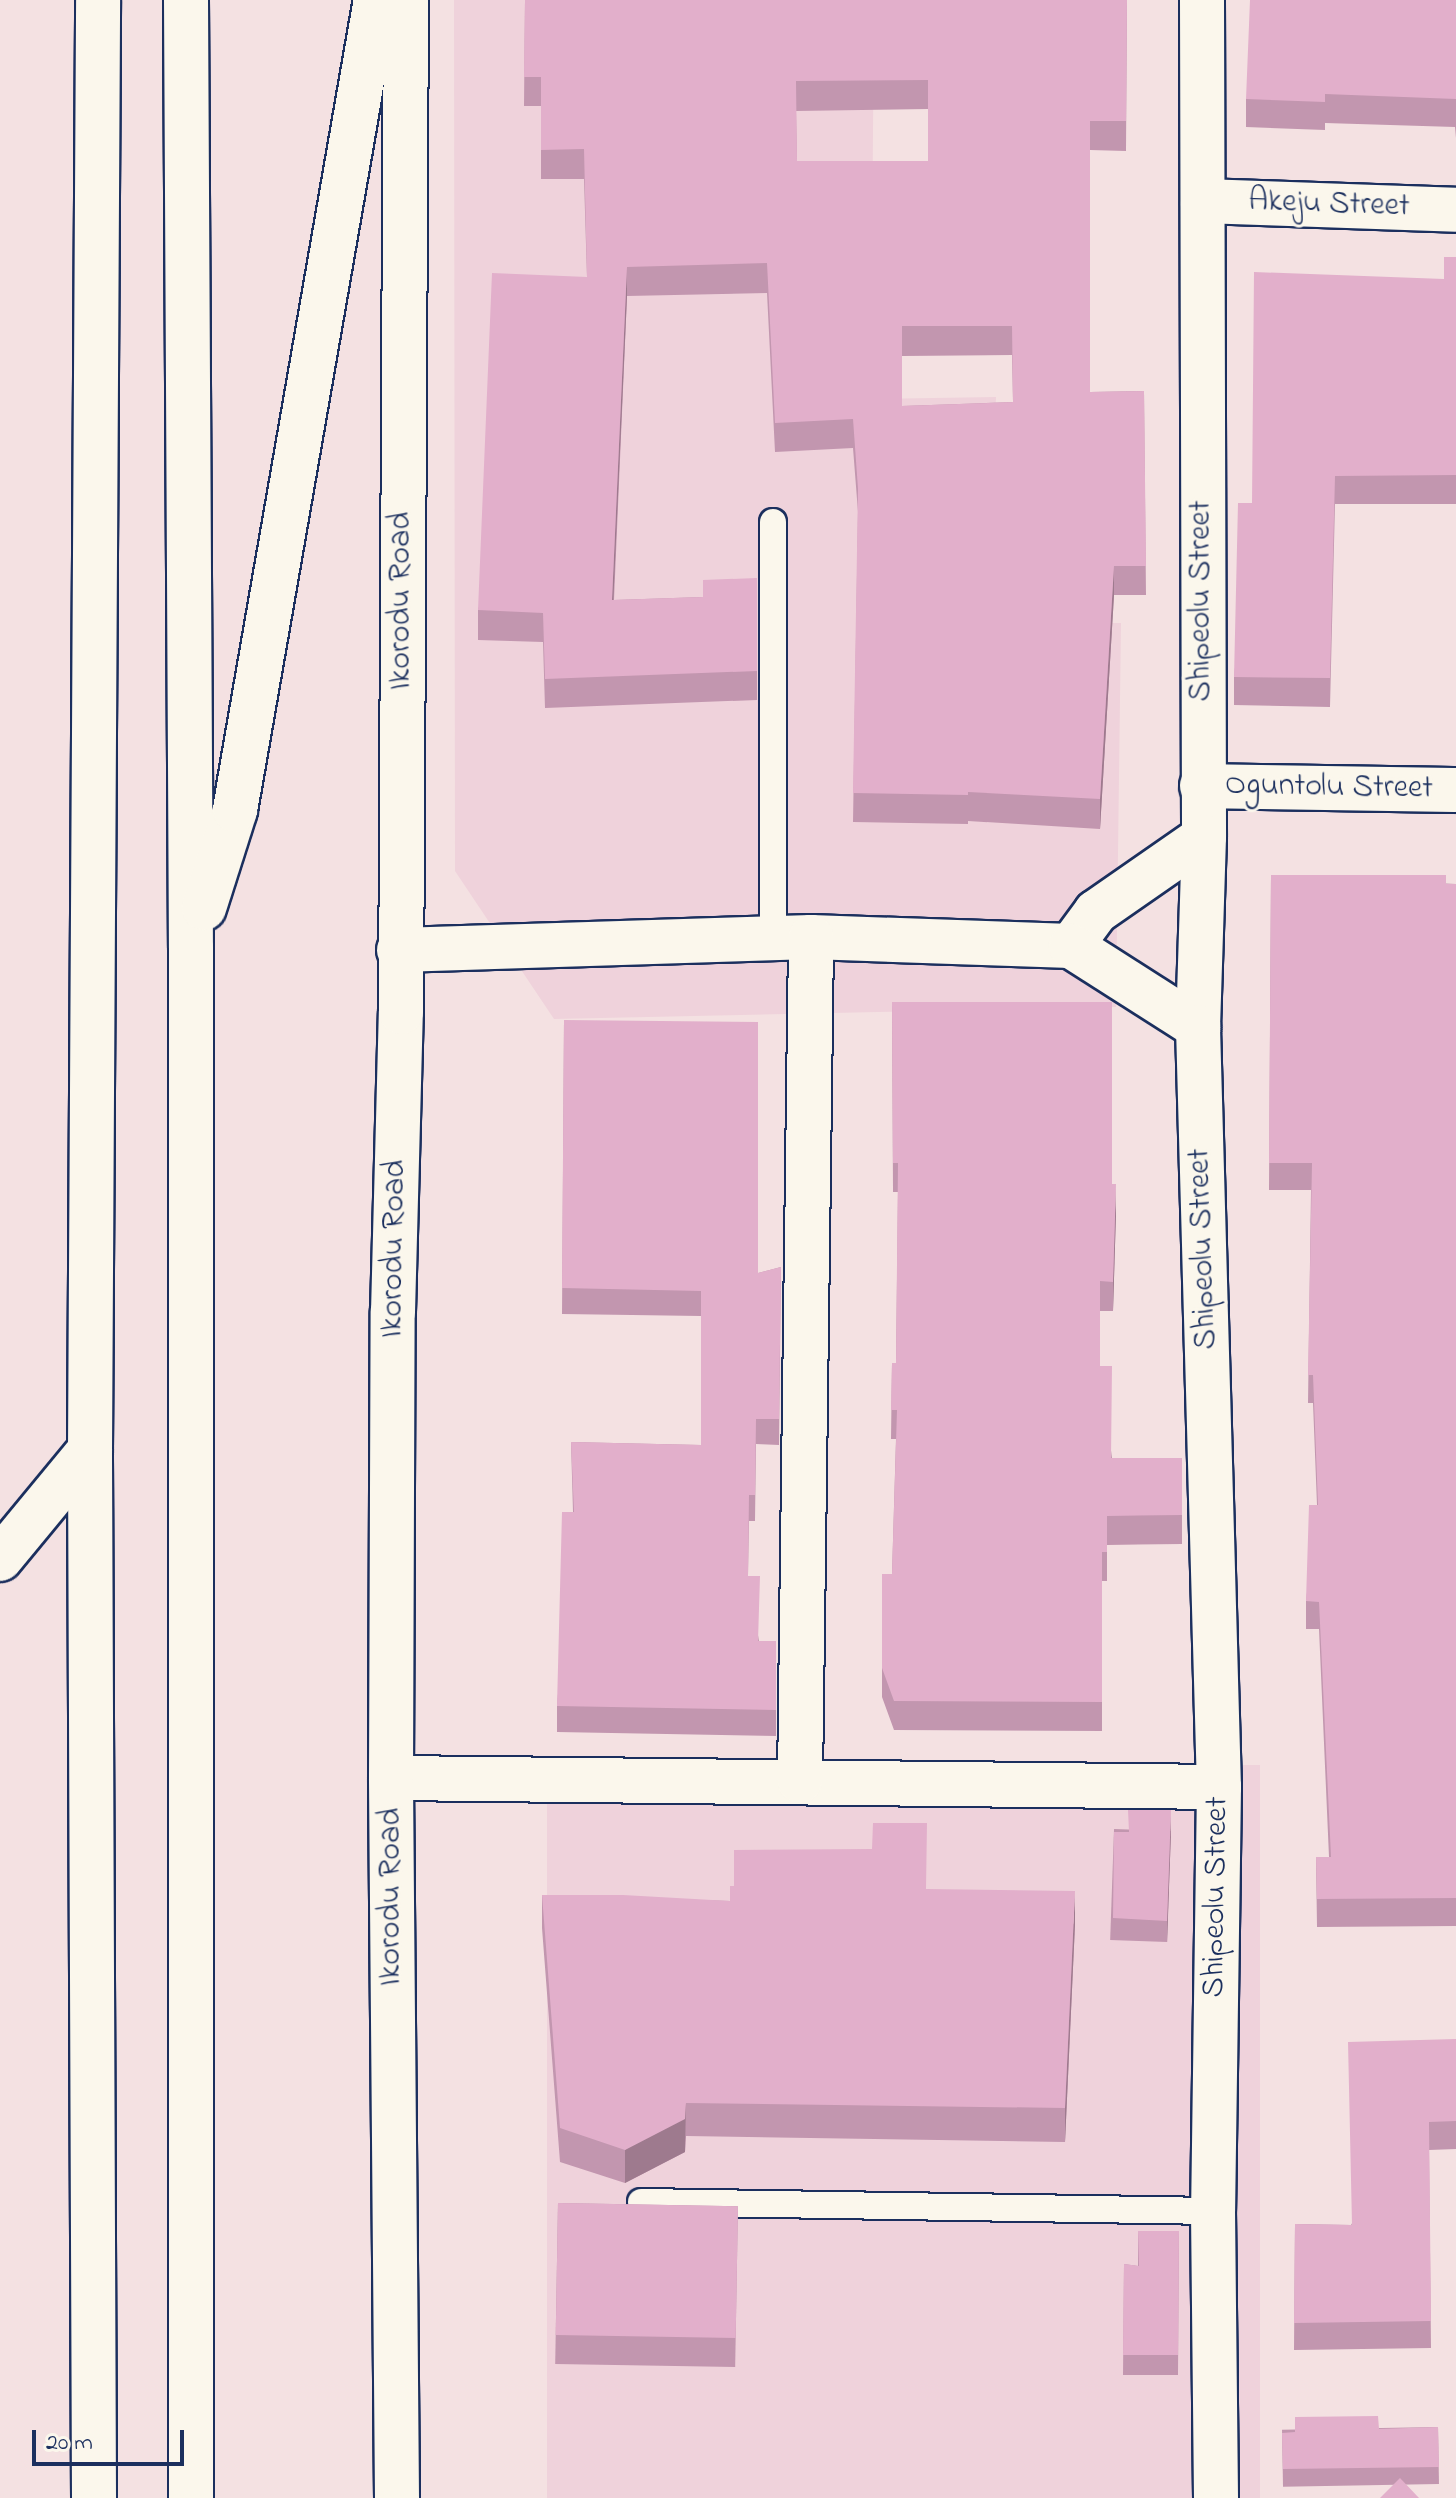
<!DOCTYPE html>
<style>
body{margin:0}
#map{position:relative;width:1456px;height:2498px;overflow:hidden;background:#f4e1e2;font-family:"Indie Flower",sans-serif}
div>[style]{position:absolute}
.built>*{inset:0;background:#efd2db;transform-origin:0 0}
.roads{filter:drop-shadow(2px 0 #1b2f5e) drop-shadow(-2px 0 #1b2f5e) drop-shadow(0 2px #1b2f5e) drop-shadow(0 -2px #1b2f5e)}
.lane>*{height:26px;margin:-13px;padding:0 13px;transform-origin:13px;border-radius:13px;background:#fbf7ec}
.street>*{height:44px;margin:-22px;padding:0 22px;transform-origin:22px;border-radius:22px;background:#fbf7ec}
.secondary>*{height:44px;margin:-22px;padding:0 22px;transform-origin:22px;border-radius:22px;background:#fbf7ec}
.primary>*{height:44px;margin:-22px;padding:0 22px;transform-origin:22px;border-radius:22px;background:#fbf7ec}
.highway>*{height:44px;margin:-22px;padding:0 22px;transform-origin:22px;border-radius:22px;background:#fbf7ec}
.wall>*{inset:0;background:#c296af;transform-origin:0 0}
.shaded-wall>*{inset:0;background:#9e7a8e}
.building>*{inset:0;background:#e2afcb;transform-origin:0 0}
span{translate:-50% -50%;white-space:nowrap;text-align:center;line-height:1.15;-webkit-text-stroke:6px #fbf7ec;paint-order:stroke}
.street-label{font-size:32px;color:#1b2f5e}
.scale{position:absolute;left:32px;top:2430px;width:152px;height:36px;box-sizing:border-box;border:4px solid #1b2f5e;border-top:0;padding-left:10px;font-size:24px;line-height:28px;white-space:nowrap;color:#1b2f5e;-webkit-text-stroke:6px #fbf7ec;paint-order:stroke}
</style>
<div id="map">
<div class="built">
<div style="clip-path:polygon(454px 0,874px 0,871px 399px,996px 397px,987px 623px,1121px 623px,1116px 1007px,554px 1019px,455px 871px)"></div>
<div style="left:547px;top:1765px;width:713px;height:733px"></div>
</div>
<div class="roads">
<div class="lane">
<div style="left:773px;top:938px;width:416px;rotate:-90deg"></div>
<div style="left:641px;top:2202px;width:572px;rotate:0.9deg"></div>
</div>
<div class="street">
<div style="left:1203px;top:201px;width:253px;rotate:2deg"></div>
<div style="left:1202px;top:786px;width:254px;rotate:0.9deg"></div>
<div style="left:1071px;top:946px;width:42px;rotate:-53.7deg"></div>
<div style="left:1096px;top:912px;width:131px;rotate:-34.8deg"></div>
<div style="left:399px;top:950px;width:412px;rotate:-1.8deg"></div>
<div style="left:811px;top:937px;width:260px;rotate:2deg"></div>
<div style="left:1071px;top:946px;width:151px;rotate:32.5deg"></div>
<div style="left:391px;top:1778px;width:828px;rotate:0.62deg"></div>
<div style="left:800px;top:1781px;width:844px;rotate:-89.25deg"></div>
</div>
<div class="secondary">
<div style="left:1202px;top:0;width:837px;rotate:89.86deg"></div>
<div style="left:1204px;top:837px;width:190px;rotate:91.8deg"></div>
<div style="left:1198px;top:1027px;width:760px;rotate:88.42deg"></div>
<div style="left:1219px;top:1787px;width:424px;rotate:90.8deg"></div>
<div style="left:1213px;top:2211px;width:287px;rotate:89.4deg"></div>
</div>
<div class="primary">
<div style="left:397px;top:2498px;width:720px;rotate:-90.48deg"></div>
<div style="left:391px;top:1778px;width:466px;rotate:-89.8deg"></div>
<div style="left:393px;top:1312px;width:300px;rotate:-88.5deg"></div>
<div style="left:401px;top:1012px;width:1012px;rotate:-89.72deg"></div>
</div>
<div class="highway">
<div style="left:186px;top:0;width:948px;rotate:89.7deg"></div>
<div style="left:191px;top:948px;width:1550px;rotate:90deg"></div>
<div style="left:204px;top:908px;width:103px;rotate:-72.4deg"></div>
<div style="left:235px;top:810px;width:822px;rotate:-80.13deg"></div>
<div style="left:0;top:1559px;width:141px;rotate:-50.5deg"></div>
<div style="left:94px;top:2498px;width:1048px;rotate:-90.22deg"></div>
<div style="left:90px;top:1450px;width:1450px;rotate:-89.68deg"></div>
</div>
</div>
<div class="wall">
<div style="clip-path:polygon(evenodd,525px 0,1127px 0,1126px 151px,1090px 150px,1090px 392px,1144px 391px,1146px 595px,1114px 595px,1100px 829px,968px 821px,968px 824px,853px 822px,858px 512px,853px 448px,775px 452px,767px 293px,627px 296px,614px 600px,703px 597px,757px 578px,757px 700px,545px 708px,543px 642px,478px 640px,478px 610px,587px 277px,584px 179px,541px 179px,541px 106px,524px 106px,525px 0,928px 109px,928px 161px,797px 161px,796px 111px,928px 109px,525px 0,1012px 355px,1013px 402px,902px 406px,902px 356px,1012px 355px)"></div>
<div style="clip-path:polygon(1456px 0,1456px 138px,1455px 127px,1325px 123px,1325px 130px,1246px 127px,1246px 99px)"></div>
<div style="clip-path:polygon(1456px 257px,1456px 504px,1335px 504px,1330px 707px,1234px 705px,1234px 677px,1252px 503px,1444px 279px)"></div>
<div style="clip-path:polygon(1271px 875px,1456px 884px,1456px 1926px,1317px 1927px,1316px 1857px,1329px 1857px,1319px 1629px,1306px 1629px,1306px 1601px,1317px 1505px,1313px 1403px,1308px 1403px,1311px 1190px,1269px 1190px)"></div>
<div style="clip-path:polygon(892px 1002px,1112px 1184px,1116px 1213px,1113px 1311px,1100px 1311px,1100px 1366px,1112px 1458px,1182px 1458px,1182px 1544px,1107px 1545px,1107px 1581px,1102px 1581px,1102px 1731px,894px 1730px,882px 1697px,882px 1574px,892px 1574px,896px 1439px,891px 1439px,892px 1363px,896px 1363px,898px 1192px,893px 1192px)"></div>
<div style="clip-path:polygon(564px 1020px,758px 1273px,781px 1267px,779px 1445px,756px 1444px,755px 1521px,749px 1521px,748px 1576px,759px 1641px,776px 1641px,776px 1736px,557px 1732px,557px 1706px,573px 1512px,571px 1442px,701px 1445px,701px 1316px,562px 1314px)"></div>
<div style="left:1171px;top:1831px;width:111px;height:57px;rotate:92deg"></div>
<div style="clip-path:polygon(926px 1889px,1075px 1924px,1065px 2142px,686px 2136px,685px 2152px,625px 2183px,560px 2162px,542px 1928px,542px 1895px,730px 1901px)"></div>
<div style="clip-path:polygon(1456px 2039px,1456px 2149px,1429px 2150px,1431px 2348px,1294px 2350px,1295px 2224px,1351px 2225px)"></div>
<div style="left:558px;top:2203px;width:180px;height:161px;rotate:1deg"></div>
<div style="clip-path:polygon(1138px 2231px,1179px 2231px,1178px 2375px,1123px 2375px,1124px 2264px,1138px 2266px)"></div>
<div style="left:1438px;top:2427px;width:57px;height:156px;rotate:89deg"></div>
</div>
<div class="shaded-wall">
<div style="clip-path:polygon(627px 267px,627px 296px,612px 629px,612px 600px)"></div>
<div style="clip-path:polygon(1114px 566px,1114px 595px,1100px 829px,1100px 799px)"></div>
<div style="clip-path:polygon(1116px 1184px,1116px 1213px,1113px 1311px,1113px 1282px)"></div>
<div style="clip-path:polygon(1171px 1810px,1171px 1831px,1167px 1942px,1167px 1921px)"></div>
<div style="clip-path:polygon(1075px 1891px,1075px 1924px,1065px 2142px,1065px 2108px)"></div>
<div style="clip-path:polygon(686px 2103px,685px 2152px,625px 2183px,625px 2150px)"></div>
</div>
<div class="building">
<div style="clip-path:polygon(evenodd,525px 0,1127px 0,1126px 121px,1090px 121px,1090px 392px,1144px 391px,1146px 566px,1114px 566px,1100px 799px,968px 792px,968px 795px,853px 793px,858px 489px,853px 419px,775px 423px,767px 263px,627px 267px,612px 600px,703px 597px,703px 580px,757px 578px,757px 671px,545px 679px,543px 613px,478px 610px,492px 273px,587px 277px,584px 149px,541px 150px,541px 77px,524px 77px,525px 0,928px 80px,928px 161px,797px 161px,796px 81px,928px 80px,525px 0,902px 326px,1012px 326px,1013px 402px,902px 406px,902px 326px)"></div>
<div style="clip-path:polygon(1250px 0,1456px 0,1456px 99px,1325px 94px,1325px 102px,1246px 99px)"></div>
<div style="clip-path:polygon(1444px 257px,1456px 257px,1456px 475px,1335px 476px,1330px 678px,1234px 677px,1238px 503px,1252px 503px,1254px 272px,1444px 279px)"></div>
<div style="clip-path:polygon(1271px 875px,1446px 875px,1446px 884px,1456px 884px,1456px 1898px,1317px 1899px,1316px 1857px,1331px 1857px,1319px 1602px,1306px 1601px,1309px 1505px,1318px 1505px,1313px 1375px,1308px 1375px,1312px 1163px,1269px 1163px)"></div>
<div style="clip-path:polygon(892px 1002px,1112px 1002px,1112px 1184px,1116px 1184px,1113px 1282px,1100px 1281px,1100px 1366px,1112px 1366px,1111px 1458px,1182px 1458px,1182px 1515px,1107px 1516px,1107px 1552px,1102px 1552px,1102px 1702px,894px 1701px,882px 1668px,882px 1574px,892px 1574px,897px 1410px,891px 1410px,892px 1363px,896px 1363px,898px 1163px,893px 1163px)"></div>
<div style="clip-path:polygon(564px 1020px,758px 1022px,758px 1273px,781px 1267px,779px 1419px,756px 1419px,755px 1495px,749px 1495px,748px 1576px,760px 1576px,758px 1641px,776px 1641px,776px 1710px,557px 1706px,562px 1512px,574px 1512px,571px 1442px,701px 1445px,701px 1291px,562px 1288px)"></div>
<div style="clip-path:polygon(1128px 1810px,1171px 1810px,1167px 1921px,1113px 1918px,1114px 1832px,1129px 1832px)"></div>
<div style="clip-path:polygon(873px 1823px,927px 1823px,926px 1889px,1075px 1891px,1065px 2108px,686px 2103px,685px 2119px,625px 2150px,560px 2128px,542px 1895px,623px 1895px,730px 1901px,730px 1886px,734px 1886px,734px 1850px,872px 1849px)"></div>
<div style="clip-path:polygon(1456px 2039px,1456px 2121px,1429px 2122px,1431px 2321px,1294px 2323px,1295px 2224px,1352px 2225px,1348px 2042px)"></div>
<div style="left:558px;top:2203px;width:180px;height:132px;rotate:1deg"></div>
<div style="clip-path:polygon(1138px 2231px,1179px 2231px,1178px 2355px,1123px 2355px,1124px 2264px,1139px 2266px)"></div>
<div style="clip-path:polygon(1378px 2416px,1379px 2429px,1438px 2427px,1439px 2467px,1283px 2469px,1282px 2433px,1295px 2432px,1295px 2417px)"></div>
<div style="clip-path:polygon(1400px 2478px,1419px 2498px,1380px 2498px)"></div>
</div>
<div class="street-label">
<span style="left:1329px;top:205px;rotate:2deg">Akeju Street</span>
<span style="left:402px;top:601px;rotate:-90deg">Ikorodu Road</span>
<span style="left:1202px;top:601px;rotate:-90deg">Shipeolu Street</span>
<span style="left:1329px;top:788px;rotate:1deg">Oguntolu Street</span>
<span style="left:395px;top:1249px;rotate:-89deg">Ikorodu Road</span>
<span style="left:1204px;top:1249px;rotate:-92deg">Shipeolu Street</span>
<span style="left:392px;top:1897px;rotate:-90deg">Ikorodu Road</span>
<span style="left:1217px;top:1897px;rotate:-89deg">Shipeolu Street</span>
</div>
<div class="scale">20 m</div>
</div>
